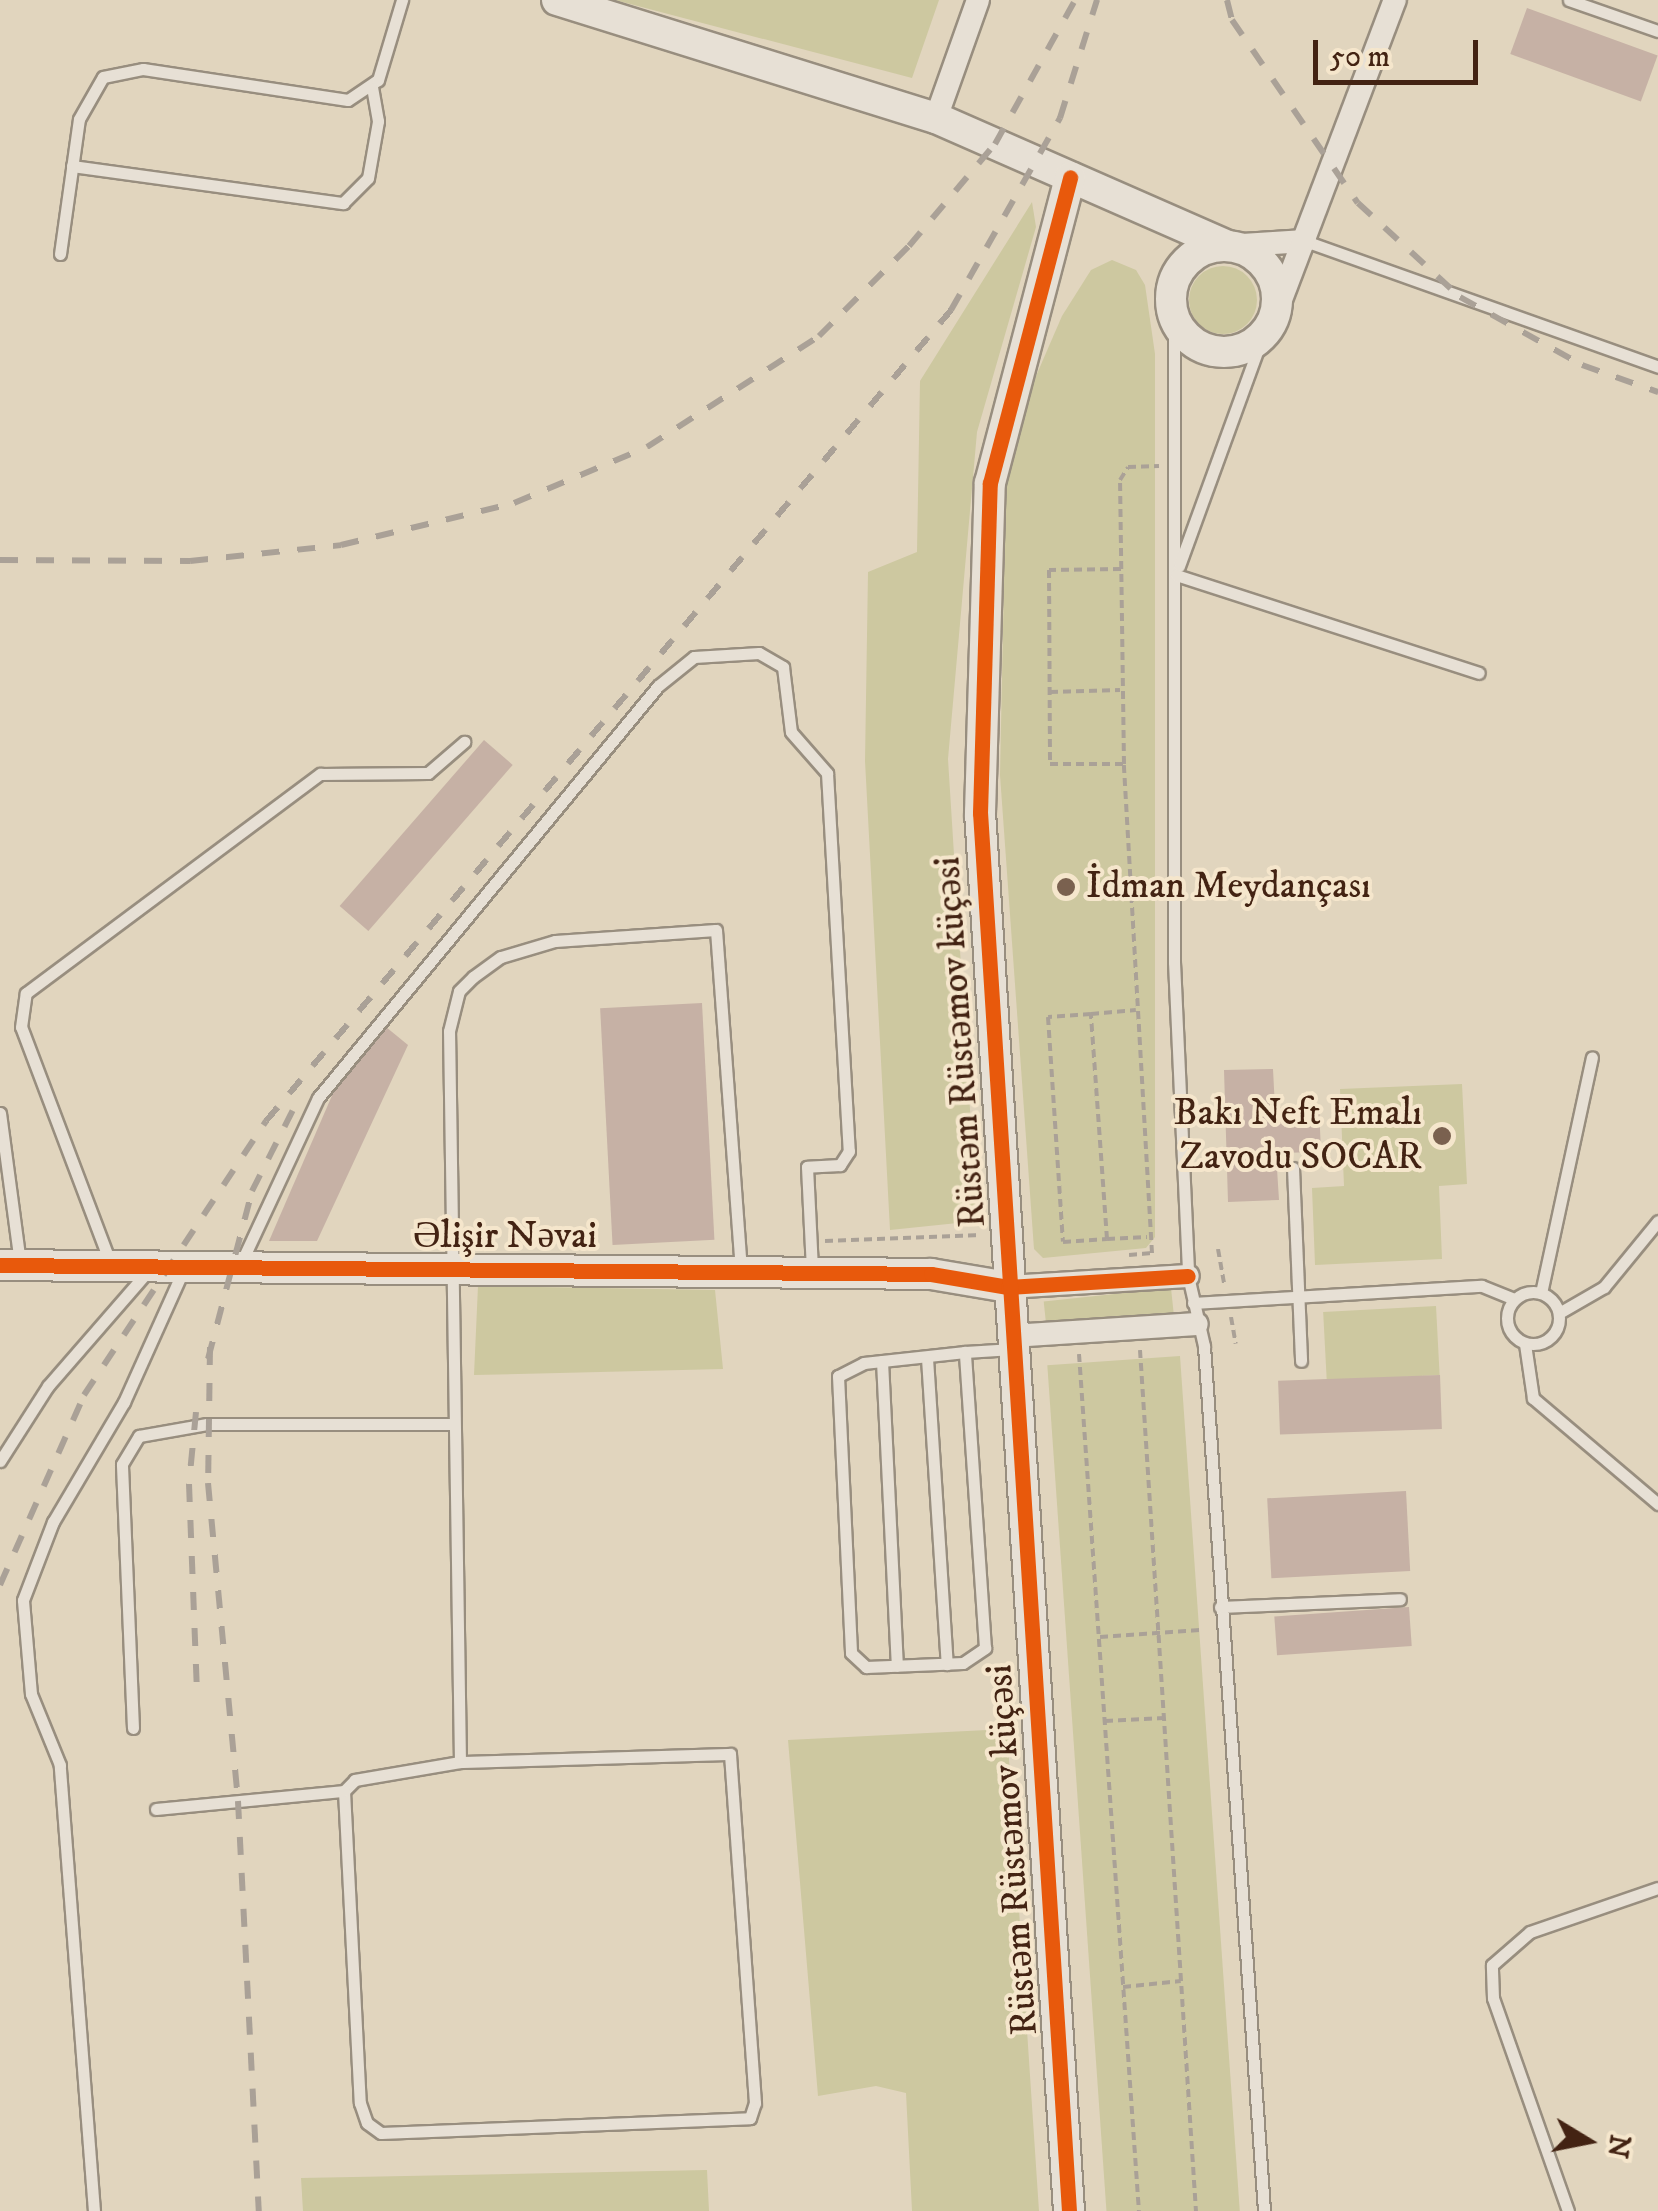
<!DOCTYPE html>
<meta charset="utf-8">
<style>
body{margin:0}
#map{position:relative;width:1658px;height:2211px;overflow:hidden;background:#e1d5be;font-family:"IM FELL DW Pica",serif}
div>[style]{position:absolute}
.green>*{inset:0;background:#cdc8a0;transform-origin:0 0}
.round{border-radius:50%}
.building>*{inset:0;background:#c6b1a5;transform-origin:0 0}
.path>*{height:4px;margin-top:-2px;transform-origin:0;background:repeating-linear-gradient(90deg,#aaa197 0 8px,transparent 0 13px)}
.roads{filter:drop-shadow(2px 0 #988e7f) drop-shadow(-2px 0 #988e7f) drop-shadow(0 2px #988e7f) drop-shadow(0 -2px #988e7f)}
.lane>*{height:11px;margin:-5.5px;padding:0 5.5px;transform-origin:5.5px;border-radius:5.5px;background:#e7e0d5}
.lane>.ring{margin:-5.5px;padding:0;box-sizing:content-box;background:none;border:11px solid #e7e0d5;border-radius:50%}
.street>*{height:22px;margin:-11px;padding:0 11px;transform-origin:11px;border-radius:11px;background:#e7e0d5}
.secondary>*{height:30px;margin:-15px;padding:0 15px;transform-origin:15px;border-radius:15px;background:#e7e0d5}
.secondary>.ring{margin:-15px;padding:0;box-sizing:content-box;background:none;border:30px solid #e7e0d5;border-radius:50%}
.rail>*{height:6px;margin-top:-3px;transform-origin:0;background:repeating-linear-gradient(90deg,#aaa197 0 18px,transparent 0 36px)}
.cycleway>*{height:15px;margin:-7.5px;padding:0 7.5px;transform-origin:7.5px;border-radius:7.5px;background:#e8590c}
.dots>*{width:28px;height:28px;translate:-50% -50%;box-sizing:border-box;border:5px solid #f5e6cc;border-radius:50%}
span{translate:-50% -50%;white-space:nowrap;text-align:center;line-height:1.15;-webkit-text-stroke:8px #f5e6cc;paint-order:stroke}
.poi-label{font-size:38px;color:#432313}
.left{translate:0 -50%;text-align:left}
.right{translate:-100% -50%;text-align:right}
.street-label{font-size:38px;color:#432313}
.north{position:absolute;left:1538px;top:2091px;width:100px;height:100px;-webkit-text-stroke:8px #f5e6cc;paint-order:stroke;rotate:100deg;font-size:28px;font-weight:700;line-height:40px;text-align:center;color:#432313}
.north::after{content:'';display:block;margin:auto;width:35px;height:45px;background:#432313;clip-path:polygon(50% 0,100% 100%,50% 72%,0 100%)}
.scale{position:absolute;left:1313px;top:40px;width:165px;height:45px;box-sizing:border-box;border:5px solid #432313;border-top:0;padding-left:12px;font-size:30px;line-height:35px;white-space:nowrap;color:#432313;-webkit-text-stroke:8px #f5e6cc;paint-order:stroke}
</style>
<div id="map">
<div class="green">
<div style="clip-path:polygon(615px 0,939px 0,912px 78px)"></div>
<div style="clip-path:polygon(1032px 202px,1036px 227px,977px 432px,948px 759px,977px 1221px,890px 1230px,865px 761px,868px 572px,917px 552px,920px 381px)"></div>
<div style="clip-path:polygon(1112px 260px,1136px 270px,1145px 285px,1155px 354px,1155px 1237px,1146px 1248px,1043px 1258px,1034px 1249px,1000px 775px,1006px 483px,1033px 383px,1062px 316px,1091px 270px)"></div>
<div class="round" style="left:1189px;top:266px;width:68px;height:68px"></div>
<div style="clip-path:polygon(1462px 1084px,1467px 1184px,1439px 1186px,1442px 1259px,1315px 1265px,1312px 1188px,1344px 1186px,1340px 1089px)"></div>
<div style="clip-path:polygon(478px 1286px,715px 1290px,723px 1369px,474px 1375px)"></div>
<div style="left:1171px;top:1288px;width:30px;height:128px;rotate:84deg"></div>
<div style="left:1436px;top:1306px;width:69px;height:113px;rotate:87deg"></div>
<div style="left:1180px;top:1356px;width:857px;height:133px;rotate:86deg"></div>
<div style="clip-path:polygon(1007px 1729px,1039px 2211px,912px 2211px,906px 2093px,876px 2086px,818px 2096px,788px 1740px)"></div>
<div style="clip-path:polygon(707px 2170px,709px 2211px,303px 2211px,301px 2178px)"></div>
</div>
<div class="building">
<div style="left:1527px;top:8px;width:139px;height:49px;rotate:20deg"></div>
<div style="left:484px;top:740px;width:38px;height:220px;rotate:41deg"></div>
<div style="left:702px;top:1003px;width:237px;height:102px;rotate:87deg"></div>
<div style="clip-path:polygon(386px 1027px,408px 1045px,317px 1241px,269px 1241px,337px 1084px)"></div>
<div style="clip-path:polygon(1273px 1069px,1275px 1108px,1319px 1106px,1321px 1152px,1276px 1153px,1279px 1200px,1228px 1202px,1224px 1070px)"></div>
<div style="left:1440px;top:1375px;width:54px;height:162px;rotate:88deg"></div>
<div style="left:1406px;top:1491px;width:80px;height:139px;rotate:87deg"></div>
<div style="left:1409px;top:1607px;width:39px;height:135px;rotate:86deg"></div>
</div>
<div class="path">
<div style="left:1121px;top:569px;width:72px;rotate:179.2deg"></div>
<div style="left:1049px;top:570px;width:194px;rotate:89.7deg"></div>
<div style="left:1050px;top:764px;width:74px"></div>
<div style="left:1050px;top:692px;width:70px;rotate:-1.6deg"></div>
<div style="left:1091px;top:1014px;width:45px;rotate:-5.1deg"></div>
<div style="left:1107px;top:1239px;width:226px;rotate:-94.1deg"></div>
<div style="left:1091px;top:1014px;width:43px;rotate:176deg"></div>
<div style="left:1048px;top:1017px;width:225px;rotate:86.2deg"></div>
<div style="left:1063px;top:1242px;width:44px;rotate:-3.9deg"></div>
<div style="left:1107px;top:1239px;width:40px;rotate:-2.9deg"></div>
<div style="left:825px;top:1241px;width:156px;rotate:-2.2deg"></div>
<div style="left:1218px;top:1249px;width:35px;rotate:80deg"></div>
<div style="left:1129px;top:1255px;width:23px;rotate:-5deg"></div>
<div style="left:1152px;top:1253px;width:490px;rotate:-93.3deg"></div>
<div style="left:1124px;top:764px;width:284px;rotate:-90.8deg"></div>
<div style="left:1120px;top:480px;width:15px;rotate:-58deg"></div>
<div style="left:1128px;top:467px;width:31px;rotate:-2deg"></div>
<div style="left:1231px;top:1317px;width:27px;rotate:80deg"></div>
<div style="left:1140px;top:1350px;width:863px;rotate:86.28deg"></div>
<div style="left:1079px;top:1354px;width:859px;rotate:86deg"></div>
<div style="left:1100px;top:1637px;width:100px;rotate:-4deg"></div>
<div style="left:1105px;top:1721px;width:59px;rotate:-2.9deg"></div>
<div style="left:1123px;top:1987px;width:58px;rotate:-5.9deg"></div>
</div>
<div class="roads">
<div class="lane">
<div style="left:1569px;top:0;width:94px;rotate:19.2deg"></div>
<div style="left:72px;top:166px;width:274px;rotate:7.8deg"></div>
<div style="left:343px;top:203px;width:35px;rotate:-45deg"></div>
<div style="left:368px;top:178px;width:58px;rotate:-80deg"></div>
<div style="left:378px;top:121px;width:34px;rotate:-100deg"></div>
<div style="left:1305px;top:241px;width:375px;rotate:19.6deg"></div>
<div style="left:60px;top:254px;width:136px;rotate:-82deg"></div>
<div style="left:79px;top:119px;width:48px;rotate:-60.3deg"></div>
<div style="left:103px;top:77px;width:41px;rotate:-11.3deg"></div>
<div style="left:143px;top:69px;width:207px;rotate:8.6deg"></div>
<div style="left:348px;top:100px;width:36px;rotate:-34deg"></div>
<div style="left:378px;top:80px;width:84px;rotate:-73.3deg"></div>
<div style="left:1174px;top:319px;width:643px;rotate:90deg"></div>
<div style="left:1174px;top:962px;width:314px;rotate:87.4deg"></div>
<div style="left:1188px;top:1276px;width:72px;rotate:77.1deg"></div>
<div style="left:1204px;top:1346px;width:867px;rotate:86.03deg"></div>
<div style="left:1179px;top:566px;width:246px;rotate:-70deg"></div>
<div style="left:1176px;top:575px;width:318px;rotate:17.9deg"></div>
<div style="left:0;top:1113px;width:151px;rotate:82.4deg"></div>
<div style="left:1293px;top:1168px;width:193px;rotate:87.6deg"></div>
<div style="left:110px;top:1262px;width:251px;rotate:-110.7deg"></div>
<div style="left:21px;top:1027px;width:34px;rotate:-82deg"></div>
<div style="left:26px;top:993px;width:367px;rotate:-36.7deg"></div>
<div style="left:320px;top:774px;width:108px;rotate:-0.5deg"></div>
<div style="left:428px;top:773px;width:48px;rotate:-40.7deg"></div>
<div style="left:241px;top:1263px;width:182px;rotate:-65deg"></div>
<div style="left:318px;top:1098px;width:534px;rotate:-50.47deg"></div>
<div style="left:658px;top:686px;width:46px;rotate:-38.9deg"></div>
<div style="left:694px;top:657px;width:65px;rotate:-3.5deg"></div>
<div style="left:759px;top:653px;width:28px;rotate:30deg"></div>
<div style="left:783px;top:667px;width:65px;rotate:83deg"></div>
<div style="left:791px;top:732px;width:55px;rotate:48.7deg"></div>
<div style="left:827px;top:773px;width:379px;rotate:86.7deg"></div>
<div style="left:849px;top:1151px;width:17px;rotate:123deg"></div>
<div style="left:840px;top:1165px;width:33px;rotate:177deg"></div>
<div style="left:807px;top:1167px;width:104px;rotate:87.2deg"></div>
<div class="ring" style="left:1507px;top:1292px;width:41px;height:41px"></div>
<div style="left:1541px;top:1293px;width:241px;rotate:-77.8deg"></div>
<div style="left:1193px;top:1303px;width:289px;rotate:-3.4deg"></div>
<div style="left:1482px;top:1286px;width:35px;rotate:22deg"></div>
<div style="left:1559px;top:1313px;width:52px;rotate:-30deg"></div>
<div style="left:1604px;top:1287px;width:85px;rotate:-50.7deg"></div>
<div style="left:1525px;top:1344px;width:55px;rotate:81.6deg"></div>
<div style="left:1533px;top:1398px;width:164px;rotate:40.3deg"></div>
<div style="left:965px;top:1352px;width:102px;rotate:173.8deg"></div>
<div style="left:864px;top:1363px;width:29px;rotate:153deg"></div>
<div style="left:838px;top:1376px;width:277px;rotate:87.3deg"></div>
<div style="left:851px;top:1653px;width:21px;rotate:43deg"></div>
<div style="left:866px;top:1667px;width:97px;rotate:-2.4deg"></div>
<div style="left:963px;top:1663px;width:27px;rotate:-34deg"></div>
<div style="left:985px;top:1648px;width:297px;rotate:-93.9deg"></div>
<div style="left:965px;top:1352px;width:48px;rotate:-3.6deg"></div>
<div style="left:927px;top:1358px;width:307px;rotate:86.3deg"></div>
<div style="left:882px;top:1361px;width:305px;rotate:87.2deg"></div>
<div style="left:0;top:1461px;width:89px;rotate:-57.4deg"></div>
<div style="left:48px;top:1386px;width:154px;rotate:-49deg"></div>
<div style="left:1220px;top:1607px;width:180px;rotate:-2.5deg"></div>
<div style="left:133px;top:1728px;width:264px;rotate:-92.4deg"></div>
<div style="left:122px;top:1464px;width:33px;rotate:-59deg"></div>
<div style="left:139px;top:1436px;width:69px;rotate:-10deg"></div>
<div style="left:207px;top:1424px;width:246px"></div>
<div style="left:460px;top:1762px;width:107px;rotate:170.3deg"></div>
<div style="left:355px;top:1780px;width:16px;rotate:135deg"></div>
<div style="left:344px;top:1791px;width:312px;rotate:87.1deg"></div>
<div style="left:360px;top:2103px;width:21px;rotate:71deg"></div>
<div style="left:367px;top:2123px;width:17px;rotate:36deg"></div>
<div style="left:381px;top:2133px;width:369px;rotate:-2.3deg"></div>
<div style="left:750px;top:2118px;width:16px;rotate:-72deg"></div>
<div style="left:755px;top:2103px;width:350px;rotate:-94.1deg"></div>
<div style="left:730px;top:1754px;width:270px;rotate:178.3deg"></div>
<div style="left:460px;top:1762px;width:731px;rotate:-90.86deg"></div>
<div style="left:449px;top:1031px;width:41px;rotate:-76deg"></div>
<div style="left:459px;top:991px;width:20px;rotate:-45deg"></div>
<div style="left:473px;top:977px;width:34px;rotate:-36deg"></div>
<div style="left:501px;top:957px;width:56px;rotate:-16.5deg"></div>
<div style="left:555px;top:941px;width:161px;rotate:-3.9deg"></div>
<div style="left:716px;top:930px;width:343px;rotate:85.8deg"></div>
<div style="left:156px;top:1809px;width:189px;rotate:-5.5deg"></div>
<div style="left:94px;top:2211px;width:447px;rotate:-94.4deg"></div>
<div style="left:60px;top:1765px;width:77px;rotate:-112.2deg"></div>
<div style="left:31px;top:1694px;width:94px;rotate:-94.9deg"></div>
<div style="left:23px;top:1600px;width:84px;rotate:-69deg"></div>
<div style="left:53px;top:1522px;width:139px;rotate:-59.4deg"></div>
<div style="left:124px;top:1402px;width:144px;rotate:-65.8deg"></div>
<div style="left:1568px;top:2211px;width:226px;rotate:-109.4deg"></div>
<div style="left:1493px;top:1998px;width:33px;rotate:-92deg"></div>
<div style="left:1492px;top:1965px;width:50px;rotate:-41deg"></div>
<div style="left:1530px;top:1932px;width:135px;rotate:-19deg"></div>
</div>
<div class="street">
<div style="left:936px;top:118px;width:125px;rotate:-70.4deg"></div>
<div style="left:1227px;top:246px;width:78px;rotate:-3.7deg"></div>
<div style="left:1274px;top:318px;width:340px;rotate:-69.2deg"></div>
<div style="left:1008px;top:1287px;width:180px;rotate:-3.5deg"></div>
<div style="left:1012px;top:1336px;width:185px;rotate:-3.7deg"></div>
</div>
<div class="secondary">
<div style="left:557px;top:0;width:397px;rotate:17.3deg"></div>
<div style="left:936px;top:118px;width:318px;rotate:23.7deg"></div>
<div class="ring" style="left:1171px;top:246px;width:76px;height:76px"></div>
<div style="left:0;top:1265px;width:931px;rotate:0.55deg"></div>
<div style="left:931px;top:1274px;width:78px;rotate:9.6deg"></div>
<div style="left:1069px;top:2211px;width:1401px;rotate:-93.64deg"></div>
<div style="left:980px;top:813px;width:330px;rotate:-88.3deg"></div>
<div style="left:990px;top:483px;width:316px;rotate:-75.3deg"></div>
</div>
</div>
<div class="rail">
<div style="left:1227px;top:0;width:21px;rotate:76deg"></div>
<div style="left:1232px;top:20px;width:222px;rotate:55.5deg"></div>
<div style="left:1358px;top:203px;width:139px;rotate:42.7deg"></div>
<div style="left:1460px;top:297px;width:140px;rotate:29.1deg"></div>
<div style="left:1582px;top:365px;width:81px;rotate:19.6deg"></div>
<div style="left:0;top:560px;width:190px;rotate:0.3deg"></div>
<div style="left:190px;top:561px;width:152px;rotate:-6deg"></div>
<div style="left:341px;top:545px;width:178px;rotate:-13.6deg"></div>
<div style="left:514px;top:503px;width:144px;rotate:-22.8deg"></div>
<div style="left:647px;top:447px;width:205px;rotate:-32.8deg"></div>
<div style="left:819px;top:336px;width:127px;rotate:-45deg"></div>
<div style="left:909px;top:246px;width:133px;rotate:-49.9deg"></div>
<div style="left:995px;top:144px;width:165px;rotate:-60.9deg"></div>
<div style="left:210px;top:1347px;width:136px;rotate:90.8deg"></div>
<div style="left:208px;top:1483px;width:319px;rotate:84.6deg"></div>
<div style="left:238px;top:1801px;width:411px;rotate:87.1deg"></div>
<div style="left:208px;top:1359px;width:174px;rotate:-75.3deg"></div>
<div style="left:252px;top:1191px;width:106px;rotate:-63.2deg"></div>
<div style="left:196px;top:1412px;width:72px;rotate:95.6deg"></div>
<div style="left:189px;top:1484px;width:213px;rotate:87.8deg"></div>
<div style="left:0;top:1585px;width:208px;rotate:-66.1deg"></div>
<div style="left:84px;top:1395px;width:329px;rotate:-56.4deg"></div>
<div style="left:266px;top:1121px;width:1062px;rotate:-49.81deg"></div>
<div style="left:951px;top:310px;width:221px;rotate:-60.4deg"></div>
<div style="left:1060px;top:118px;width:124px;rotate:-72.6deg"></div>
</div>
<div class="cycleway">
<div style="left:0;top:1265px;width:931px;rotate:0.55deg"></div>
<div style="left:931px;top:1274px;width:78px;rotate:9.6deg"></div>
<div style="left:1008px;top:1287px;width:180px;rotate:-3.5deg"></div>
<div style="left:1069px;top:2211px;width:1401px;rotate:-93.64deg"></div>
<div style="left:980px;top:813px;width:330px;rotate:-88.3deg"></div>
<div style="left:990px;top:483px;width:316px;rotate:-75.3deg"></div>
</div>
<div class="dots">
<div style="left:1066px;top:887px;background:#7a614f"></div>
<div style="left:1442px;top:1136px;background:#7a614f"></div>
</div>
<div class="poi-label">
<span class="left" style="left:1086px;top:887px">İdman Meydançası</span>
<span class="right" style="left:1422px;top:1136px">Bakı Neft Emalı<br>Zavodu SOCAR</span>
</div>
<div class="street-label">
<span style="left:961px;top:1042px;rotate:-94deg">Rüstəm Rüstəmov küçəsi</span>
<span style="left:505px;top:1237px">Əlişir Nəvai</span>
<span style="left:1013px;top:1850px;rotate:-94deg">Rüstəm Rüstəmov küçəsi</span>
</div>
<div class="north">N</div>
<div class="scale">50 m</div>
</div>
